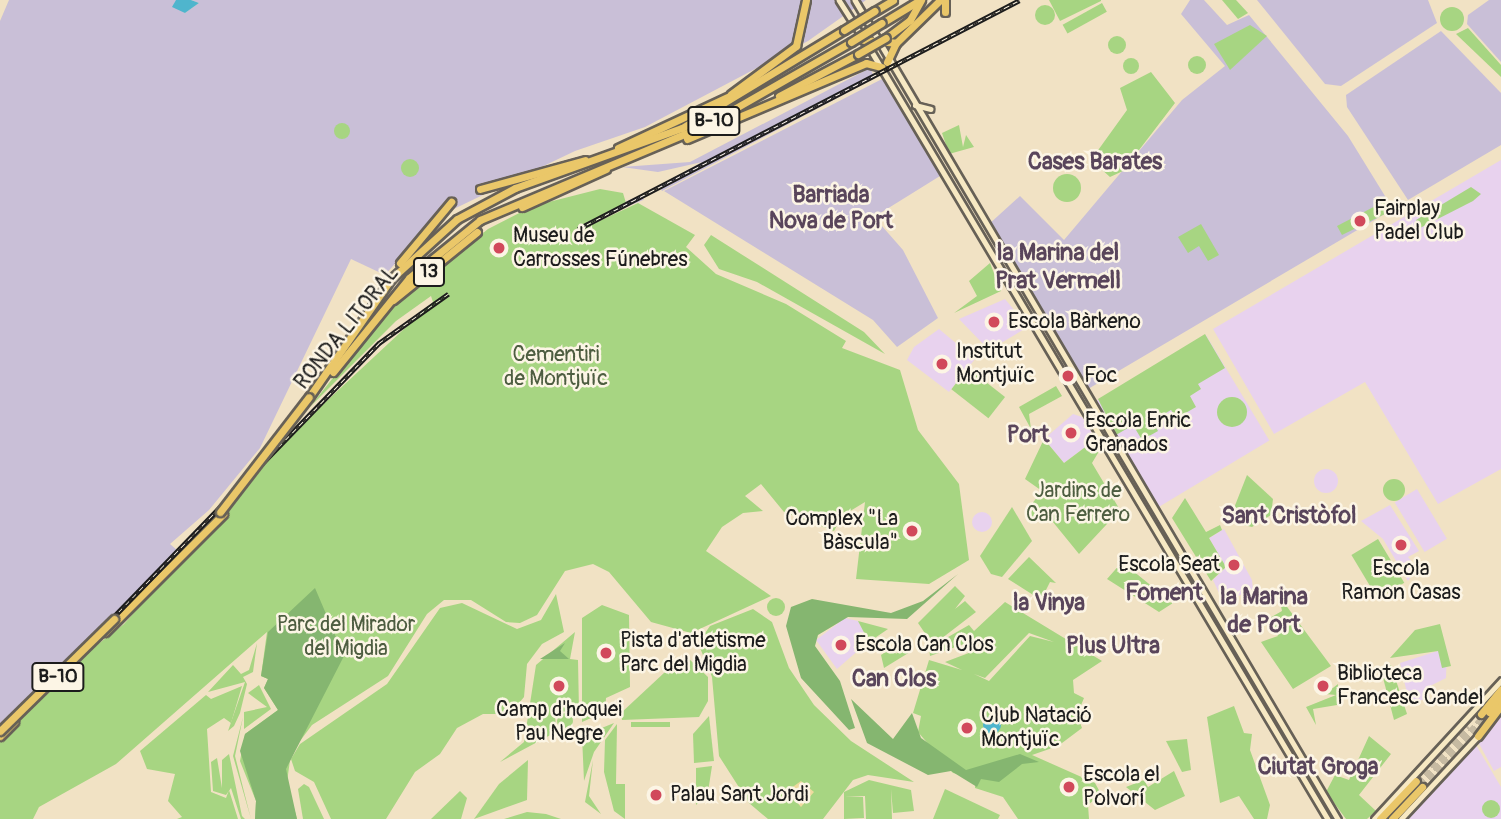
<!DOCTYPE html>
<meta charset="utf-8">
<style>
body{margin:0}
#map{position:relative;width:1501px;height:819px;overflow:hidden;background:#f1e2c4;font-family:Pangolin,sans-serif}
div>[style]{position:absolute}
.built>*{inset:0;background:#e8d2ee;transform-origin:0 0}
.round{border-radius:50%}
.industrial>*{inset:0;background:#c9bfd7;transform-origin:0 0}
.green>*{inset:0;background:#a7d582;transform-origin:0 0}
.forest>*{inset:0;background:#85b670}
.sand>*{inset:0;background:#eeda9e}
.water>*{inset:0;background:#4fb5cd}
.highway-tunnel>*{height:7px;margin-top:-3.5px;transform-origin:0;background:repeating-linear-gradient(90deg,#c6baa2 0 7px,transparent 0 10.5px)}
.roads{filter:drop-shadow(2px 0 #676157) drop-shadow(-2px 0 #676157) drop-shadow(0 2px #676157) drop-shadow(0 -2px #676157)}
.secondary>*{height:4.5px;margin:-2.25px;padding:0 2.25px;transform-origin:2.25px;border-radius:2.25px;background:#f7e9c3}
.highway>*{height:7px;margin:-3.5px;padding:0 3.5px;transform-origin:3.5px;border-radius:3.5px;background:#eac769}
.rail>*{height:4.5px;margin-top:-2.25px;transform-origin:0;background:repeating-linear-gradient(90deg,#fcf5e5 0 5px,#1c1c1c 0 10px);box-sizing:border-box;border-block:2px solid #1c1c1c}
.bridges{filter:drop-shadow(2px 0 #676157) drop-shadow(-2px 0 #676157) drop-shadow(0 2px #676157) drop-shadow(0 -2px #676157)}
.highway-bridge>*{height:7px;margin:-3.5px;padding:0 3.5px;transform-origin:3.5px;border-radius:3.5px;background:#eac769}
.dots>*{width:19px;height:19px;translate:-50% -50%;box-sizing:border-box;border:4px solid #fcf5e5;border-radius:50%}
span{translate:-50% -50%;white-space:nowrap;text-align:center;line-height:1.15;-webkit-text-stroke:5px #fcf5e5;paint-order:stroke}
.shield-label span{padding:2px 5px;background:#fcf5e5;border:2px solid;border-radius:5px;-webkit-text-stroke-width:0}
.shield-label{font-size:19px;color:#1c1c1c;font-weight:700}
.poi-label{font-size:21px;color:#1c1c1c}
.left{translate:0 -50%;text-align:left}
.right{translate:-100% -50%;text-align:right}
.street-label{font-size:21px;color:#1c1c1c}
.park-label{font-size:21px;color:#4d5d40}
.neighbourhood-label{font-size:23px;color:#59455b;font-weight:700}
.quarter-label{font-size:24px;color:#59455b;font-weight:700}
</style>
<div id="map">
<div class="built">
<div style="clip-path:polygon(1501px 160px,1501px 469px,1438px 504px,1365px 382px,1274px 434px,1213px 329px)"></div>
<div style="clip-path:polygon(1005px 299px,1028px 327px,989px 350px,959px 319px)"></div>
<div style="clip-path:polygon(939px 329px,975px 359px,949px 392px,907px 360px,914px 347px)"></div>
<div style="left:1206px;top:335px;width:123px;height:132px;rotate:59deg"></div>
<div style="clip-path:polygon(1073px 414px,1082px 417px,1096px 439px,1064px 463px,1044px 439px)"></div>
<div class="round" style="left:1314px;top:469px;width:24px;height:24px"></div>
<div style="left:1417px;top:489px;width:58px;height:26px;rotate:59deg"></div>
<div style="clip-path:polygon(1390px 505px,1419px 551px,1408px 557px,1417px 568px,1408px 581px,1383px 539px,1361px 521px)"></div>
<div class="round" style="left:972px;top:512px;width:20px;height:20px"></div>
<div style="clip-path:polygon(1224px 529px,1252px 580px,1253px 589px,1234px 598px,1220px 595px,1213px 580px,1226px 567px,1209px 538px)"></div>
<div style="clip-path:polygon(845px 618px,858px 621px,869px 641px,837px 669px,816px 640px)"></div>
<div style="clip-path:polygon(1447px 648px,1446px 678px,1428px 687px,1430px 699px,1409px 702px,1400px 663px)"></div>
<div style="clip-path:polygon(1501px 714px,1501px 767px,1494px 771px,1477px 740px)"></div>
<div style="clip-path:polygon(1476px 745px,1501px 787px,1501px 819px,1406px 819px)"></div>
</div>
<div class="industrial">
<div style="clip-path:polygon(9px 0,176px 0,185px 13px,199px 3px,191px 0,866px 0,808px 41px,645px 127px,575px 151px,435px 218px,385px 275px,351px 259px,260px 448px,209px 510px,170px 544px,178px 551px,0 727px,0 21px)"></div>
<div style="clip-path:polygon(1190px 0,1204px 0,1227px 25px,1249px 15px,1348px 136px,1393px 209px,1088px 389px,988px 225px,1020px 196px,1064px 240px,1182px 100px,1225px 66px,1181px 14px)"></div>
<div style="clip-path:polygon(1257px 0,1428px 0,1437px 23px,1341px 86px,1325px 84px)"></div>
<div style="clip-path:polygon(1489px 0,1501px 0,1501px 62px,1467px 24px,1468px 15px)"></div>
<div style="clip-path:polygon(1441px 31px,1501px 93px,1501px 145px,1408px 200px,1347px 107px,1346px 95px)"></div>
<div style="clip-path:polygon(870px 68px,875px 78px,662px 191px,659px 186px,702px 162px,658px 172px,622px 167px,690px 162px)"></div>
<div style="clip-path:polygon(884px 78px,940px 176px,874px 217px,903px 250px,938px 318px,897px 347px,873px 320px,664px 191px)"></div>
<div style="left:642px;top:195px;width:5px;height:73px;rotate:68deg"></div>
</div>
<div class="green">
<div style="clip-path:polygon(1049px 0,1101px 0,1101px 1px,1060px 21px)"></div>
<div style="clip-path:polygon(1222px 0,1236px 0,1248px 13px,1238px 19px)"></div>
<div style="left:1102px;top:3px;width:10px;height:45px;rotate:61deg"></div>
<div class="round" style="left:1035px;top:5px;width:20px;height:20px"></div>
<div class="round" style="left:1440px;top:7px;width:24px;height:24px"></div>
<div style="clip-path:polygon(1250px 25px,1267px 36px,1230px 70px,1214px 44px)"></div>
<div style="clip-path:polygon(1468px 28px,1501px 65px,1501px 77px,1456px 34px)"></div>
<div class="round" style="left:1108px;top:36px;width:18px;height:18px"></div>
<div class="round" style="left:1188px;top:56px;width:18px;height:18px"></div>
<div class="round" style="left:1123px;top:58px;width:16px;height:16px"></div>
<div style="clip-path:polygon(1151px 72px,1175px 103px,1123px 171px,1110px 177px,1091px 160px,1127px 110px,1120px 88px)"></div>
<div class="round" style="left:334px;top:123px;width:16px;height:16px"></div>
<div style="clip-path:polygon(959px 125px,963px 147px,966px 135px,974px 147px,949px 154px,942px 133px)"></div>
<div class="round" style="left:401px;top:159px;width:18px;height:18px"></div>
<div class="round" style="left:1053px;top:174px;width:28px;height:28px"></div>
<div style="clip-path:polygon(1471px 187px,1481px 194px,1473px 201px,1420px 228px,1416px 220px)"></div>
<div style="clip-path:polygon(600px 189px,623px 193px,626px 203px,578px 231px,638px 203px,695px 235px,686px 247px,716px 274px,786px 304px,846px 341px,842px 348px,900px 370px,918px 430px,959px 484px,969px 560px,929px 584px,856px 579px,865px 502px,842px 516px,834px 531px,784px 512px,761px 484px,745px 496px,763px 511px,743px 513px,722px 527px,706px 551px,771px 596px,691px 633px,651px 622px,609px 572px,593px 564px,565px 571px,537px 615px,520px 623px,506px 622px,471px 600px,444px 600px,427px 614px,388px 676px,312px 725px,291px 753px,287px 782px,297px 819px,255px 819px,256px 801px,240px 761px,245px 734px,278px 710px,264px 688px,268px 679px,261px 676px,267px 632px,116px 764px,39px 807px,33px 819px,0 819px,0 741px,80px 658px,124px 624px,287px 438px,433px 302px,431px 296px,396px 321px,309px 408px,383px 315px,488px 229px,533px 206px)"></div>
<div style="clip-path:polygon(1387px 200px,1387px 213px,1342px 235px,1337px 226px)"></div>
<div style="clip-path:polygon(1201px 224px,1219px 255px,1208px 261px,1199px 246px,1188px 253px,1178px 237px)"></div>
<div style="clip-path:polygon(711px 235px,864px 332px,885px 354px,757px 282px,719px 269px,704px 245px)"></div>
<div style="clip-path:polygon(990px 263px,1001px 291px,954px 313px,977px 296px,969px 281px)"></div>
<div style="clip-path:polygon(1205px 334px,1225px 368px,1198px 384px,1201px 389px,1190px 396px,1196px 407px,1177px 418px,1171px 410px,1152px 421px,1158px 431px,1142px 440px,1133px 425px,1116px 435px,1098px 399px)"></div>
<div style="left:968px;top:368px;width:47px;height:27px;rotate:38deg"></div>
<div style="clip-path:polygon(1056px 386px,1062px 396px,1029px 414px,1031px 429px,1019px 407px)"></div>
<div class="round" style="left:1217px;top:397px;width:30px;height:30px"></div>
<div style="clip-path:polygon(1044px 439px,1064px 463px,1096px 439px,1101px 448px,1092px 463px,1120px 510px,1079px 554px,1044px 511px,1033px 519px,1027px 510px,1042px 491px,1025px 479px)"></div>
<div style="clip-path:polygon(1247px 475px,1273px 499px,1271px 515px,1252px 527px,1240px 524px,1234px 508px)"></div>
<div class="round" style="left:1383px;top:479px;width:22px;height:22px"></div>
<div style="clip-path:polygon(1185px 498px,1206px 532px,1220px 525px,1222px 530px,1209px 538px,1226px 567px,1211px 581px,1172px 518px)"></div>
<div style="clip-path:polygon(1012px 507px,1032px 541px,1002px 577px,991px 574px,980px 556px)"></div>
<div style="left:1378px;top:539px;width:51px;height:31px;rotate:59deg"></div>
<div style="clip-path:polygon(1029px 557px,1056px 583px,1050px 582px,1041px 600px,1008px 579px)"></div>
<div style="clip-path:polygon(1122px 562px,1159px 592px,1159px 600px,1173px 603px,1159px 612px,1107px 579px)"></div>
<div style="clip-path:polygon(955px 586px,965px 596px,955px 609px,965px 601px,976px 612px,933px 645px,918px 623px)"></div>
<div style="clip-path:polygon(556px 594px,564px 632px,542px 644px,527px 664px,524px 697px,510px 714px,483px 714px,457px 728px,440px 754px,415px 772px,386px 819px,331px 819px,314px 782px,295px 771px,291px 759px,300px 744px,387px 684px,440px 608px,462px 603px,517px 629px,541px 620px)"></div>
<div style="clip-path:polygon(1279px 596px,1331px 666px,1293px 689px,1261px 642px,1278px 636px,1268px 619px,1282px 611px)"></div>
<div class="round" style="left:767px;top:598px;width:18px;height:18px"></div>
<div style="clip-path:polygon(evenodd,1005px 602px,1102px 661px,1073px 680px,1074px 693px,1084px 698px,1077px 715px,1082px 728px,1058px 746px,1032px 755px,1095px 783px,1101px 794px,1088px 805px,1089px 819px,1018px 819px,1003px 797px,975px 788px,975px 777px,953px 773px,918px 732px,921px 716px,913px 713px,929px 660px,962px 670px,945px 662px,982px 648px,978px 639px,930px 656px,929px 648px,969px 625px,974px 631px,1005px 602px,1029px 633px,1054px 642px,1030px 636px,989px 681px,974px 674px,985px 678px,1029px 633px)"></div>
<div style="clip-path:polygon(602px 605px,629px 615px,630px 687px,606px 698px,605px 712px,582px 722px,582px 618px)"></div>
<div style="clip-path:polygon(753px 609px,772px 622px,789px 668px,814px 705px,851px 741px,914px 782px,868px 775px,853px 780px,823px 819px,768px 819px,749px 803px,719px 756px,712px 677px,698px 643px,710px 626px)"></div>
<div style="clip-path:polygon(858px 621px,888px 629px,869px 642px)"></div>
<div style="clip-path:polygon(1440px 624px,1451px 666px,1442px 668px,1438px 651px,1390px 658px,1415px 630px)"></div>
<div style="clip-path:polygon(575px 632px,570px 659px,578px 660px,579px 711px,555px 712px,556px 732px,500px 762px,524px 742px,536px 665px)"></div>
<div style="clip-path:polygon(257px 643px,253px 672px,243px 677px,247px 684px,240px 713px,234px 726px,228px 731px,245px 682px,208px 692px,233px 665px,241px 674px,249px 670px)"></div>
<div style="clip-path:polygon(904px 646px,910px 652px,884px 668px,881px 655px,893px 647px,896px 654px)"></div>
<div style="clip-path:polygon(688px 658px,708px 677px,708px 701px,699px 717px,622px 720px,621px 713px,679px 659px)"></div>
<div style="clip-path:polygon(1391px 665px,1407px 714px,1394px 720px,1381px 670px)"></div>
<div style="clip-path:polygon(1338px 684px,1337px 705px,1313px 709px,1316px 725px,1306px 707px,1336px 695px,1325px 694px)"></div>
<div style="clip-path:polygon(259px 685px,271px 709px,244px 729px,244px 712px,267px 707px,248px 693px)"></div>
<div style="clip-path:polygon(242px 686px,231px 723px,224px 718px,207px 729px,211px 792px,226px 798px,229px 790px,238px 819px,177px 819px,182px 817px,168px 801px,175px 774px,147px 769px,140px 751px,206px 695px,211px 699px)"></div>
<div style="clip-path:polygon(1234px 706px,1244px 733px,1252px 734px,1250px 750px,1270px 805px,1267px 819px,1254px 819px,1239px 796px,1220px 803px,1207px 717px)"></div>
<div class="round" style="left:557px;top:713px;width:16px;height:16px"></div>
<div style="clip-path:polygon(709px 716px,714px 761px,694px 763px,693px 734px)"></div>
<div style="clip-path:polygon(243px 717px,235px 756px,251px 819px,233px 756px)"></div>
<div style="left:670px;top:722px;width:5px;height:39px;rotate:90deg"></div>
<div style="clip-path:polygon(614px 723px,594px 752px,584px 781px,582px 736px)"></div>
<div style="clip-path:polygon(617px 724px,616px 784px,625px 784px,625px 819px,614px 811px,604px 772px,605px 740px)"></div>
<div style="clip-path:polygon(1369px 736px,1391px 754px,1359px 795px,1376px 811px,1367px 819px,1346px 819px,1326px 792px,1335px 775px,1349px 780px)"></div>
<div style="clip-path:polygon(1187px 739px,1191px 770px,1182px 772px,1166px 741px)"></div>
<div style="clip-path:polygon(229px 754px,242px 816px,245px 819px,241px 819px,231px 788px,226px 795px,213px 791px,211px 762px,217px 758px,222px 788px,222px 760px)"></div>
<div style="clip-path:polygon(528px 760px,527px 800px,474px 819px,499px 784px)"></div>
<div style="clip-path:polygon(593px 760px,589px 796px,601px 814px,585px 802px)"></div>
<div style="clip-path:polygon(712px 766px,708px 792px,696px 805px,696px 768px)"></div>
<div style="clip-path:polygon(1174px 771px,1185px 796px,1155px 810px,1126px 787px,1144px 780px,1148px 787px)"></div>
<div style="clip-path:polygon(869px 780px,911px 790px,914px 811px,893px 813px,891px 789px,892px 819px,866px 819px,865px 796px,845px 797px,863px 797px,864px 818px,844px 819px,844px 792px)"></div>
<div style="clip-path:polygon(304px 784px,309px 787px,324px 819px,303px 819px,298px 789px)"></div>
<div style="clip-path:polygon(945px 789px,1000px 815px,998px 819px,933px 819px)"></div>
<div style="clip-path:polygon(460px 791px,467px 798px,461px 819px,431px 819px)"></div>
<div class="round" style="left:1482px;top:800px;width:18px;height:18px"></div>
<div style="clip-path:polygon(527px 812px,546px 814px,561px 819px,504px 819px)"></div>
</div>
<div class="forest">
<div style="clip-path:polygon(958px 574px,907px 619px,848px 617px,818px 635px,815px 646px,840px 681px,855px 728px,849px 730px,801px 678px,786px 626px,791px 607px,812px 599px,891px 613px,923px 601px)"></div>
<div style="clip-path:polygon(315px 588px,344px 656px,286px 769px,297px 819px,255px 819px,256px 801px,240px 751px,245px 734px,278px 710px,264px 688px,268px 679px,261px 676px,268px 632px)"></div>
<div style="clip-path:polygon(565px 643px,560px 651px,569px 659px,540px 659px)"></div>
<div style="clip-path:polygon(851px 699px,893px 739px,912px 713px,921px 738px,966px 770px,1020px 754px,1039px 762px,1022px 764px,999px 782px,981px 779px,977px 787px,951px 771px,928px 775px,867px 743px)"></div>
</div>
<div class="sand">
<div style="clip-path:polygon(801px 781px,814px 792px,801px 807px,787px 791px)"></div>
</div>
<div class="water">
<div style="clip-path:polygon(176px 0,191px 0,199px 3px,185px 13px,172px 7px)"></div>
<div class="round" style="left:983px;top:716px;width:18px;height:18px"></div>
</div>
<div class="highway-tunnel">
<div style="left:1419px;top:784px;width:76px;rotate:-48.7deg"></div>
<div style="left:1422px;top:787px;width:100px;rotate:-48.7deg"></div>
</div>
<div class="roads">
<div class="secondary">
<div style="left:839px;top:0;width:43px;rotate:57.4deg"></div>
<div style="left:855px;top:0;width:951px;rotate:59.47deg"></div>
<div style="left:869px;top:47px;width:898px;rotate:59.27deg"></div>
<div style="left:915px;top:105px;width:16px;rotate:14deg"></div>
<div style="left:1374px;top:819px;width:188px;rotate:-47.4deg"></div>
<div style="left:1401px;top:819px;width:115px;rotate:-47.1deg"></div>
</div>
<div class="highway">
<div style="left:945px;top:0;width:12px;rotate:90deg"></div>
<div style="left:875px;top:11px;width:21px;rotate:-31deg"></div>
<div style="left:882px;top:23px;width:44px;rotate:-31.2deg"></div>
<div style="left:886px;top:38px;width:30px;rotate:-37deg"></div>
<div style="left:910px;top:20px;width:23px;rotate:-61deg"></div>
<div style="left:864px;top:40px;width:32px;rotate:5deg"></div>
<div style="left:887px;top:62px;width:21px;rotate:-65deg"></div>
<div style="left:896px;top:43px;width:62px;rotate:-44.3deg"></div>
<div style="left:731px;top:94px;width:81px;rotate:-36.4deg"></div>
<div style="left:796px;top:46px;width:47px;rotate:-77.7deg"></div>
<div style="left:779px;top:96px;width:89px;rotate:-28deg"></div>
<div style="left:687px;top:139px;width:194px;rotate:-23deg"></div>
<div style="left:866px;top:63px;width:16px;rotate:15deg"></div>
<div style="left:618px;top:148px;width:128px;rotate:-25deg"></div>
<div style="left:480px;top:189px;width:109px;rotate:-15.4deg"></div>
<div style="left:522px;top:207px;width:92px;rotate:-24.3deg"></div>
<div style="left:400px;top:263px;width:80px;rotate:-50.1deg"></div>
<div style="left:393px;top:300px;width:108px;rotate:-39deg"></div>
<div style="left:333px;top:372px;width:121px;rotate:-51deg"></div>
<div style="left:409px;top:278px;width:92px;rotate:-39.2deg"></div>
<div style="left:480px;top:220px;width:245px;rotate:-22.8deg"></div>
<div style="left:706px;top:125px;width:167px;rotate:-29.8deg"></div>
<div style="left:309px;top:397px;width:144px;rotate:-55.2deg"></div>
<div style="left:391px;top:279px;width:89px;rotate:-42.3deg"></div>
<div style="left:457px;top:219px;width:66px;rotate:-28.1deg"></div>
<div style="left:515px;top:188px;width:177px;rotate:-19.8deg"></div>
<div style="left:682px;top:128px;width:189px;rotate:-31.2deg"></div>
<div style="left:105px;top:632px;width:167px;rotate:-45deg"></div>
<div style="left:1489px;top:712px;width:19px;rotate:-51deg"></div>
<div style="left:1481px;top:714px;width:32px;rotate:-51deg"></div>
<div style="left:0;top:736px;width:20px;rotate:-45deg"></div>
<div style="left:1478px;top:736px;width:39px;rotate:-53deg"></div>
<div style="left:1380px;top:819px;width:52px;rotate:-46.5deg"></div>
<div style="left:1392px;top:819px;width:44px;rotate:-46.8deg"></div>
</div>
</div>
<div class="rail">
<div style="left:578px;top:229px;width:497px;rotate:-27.4deg"></div>
<div style="left:0;top:734px;width:545px;rotate:-45.89deg"></div>
<div style="left:379px;top:343px;width:85px;rotate:-35.4deg"></div>
</div>
<div class="bridges">
<div class="highway-bridge">
<div style="left:844px;top:30px;width:36px;rotate:-32deg"></div>
<div style="left:851px;top:42px;width:36px;rotate:-32deg"></div>
<div style="left:858px;top:54px;width:32px;rotate:-30deg"></div>
<div style="left:220px;top:512px;width:145px;rotate:-52.3deg"></div>
<div style="left:0;top:731px;width:160px;rotate:-44.5deg"></div>
</div>
</div>
<div class="dots">
<div style="left:1360px;top:221px;background:#d1495b"></div>
<div style="left:499px;top:248px;background:#d1495b"></div>
<div style="left:994px;top:322px;background:#d1495b"></div>
<div style="left:942px;top:364px;background:#d1495b"></div>
<div style="left:1068px;top:376px;background:#d1495b"></div>
<div style="left:1071px;top:433px;background:#d1495b"></div>
<div style="left:912px;top:531px;background:#d1495b"></div>
<div style="left:1401px;top:545px;background:#d1495b"></div>
<div style="left:1234px;top:565px;background:#d1495b"></div>
<div style="left:841px;top:645px;background:#d1495b"></div>
<div style="left:606px;top:653px;background:#d1495b"></div>
<div style="left:559px;top:686px;background:#d1495b"></div>
<div style="left:1323px;top:686px;background:#d1495b"></div>
<div style="left:967px;top:728px;background:#d1495b"></div>
<div style="left:1069px;top:787px;background:#d1495b"></div>
<div style="left:656px;top:795px;background:#d1495b"></div>
</div>
<div class="shield-label">
<span style="left:714px;top:121px">B-10</span>
<span style="left:429px;top:272px">13</span>
<span style="left:58px;top:677px">B-10</span>
</div>
<div class="poi-label">
<span class="left" style="left:1374px;top:221px">Fairplay<br>Padel Club</span>
<span class="left" style="left:513px;top:248px">Museu de<br>Carrosses Fúnebres</span>
<span class="left" style="left:1008px;top:322px">Escola Bàrkeno</span>
<span class="left" style="left:956px;top:364px">Institut<br>Montjuïc</span>
<span class="left" style="left:1084px;top:376px">Foc</span>
<span class="left" style="left:1085px;top:433px">Escola Enric<br>Granados</span>
<span class="right" style="left:898px;top:531px">Complex "La<br>Bàscula"</span>
<span class="right" style="left:1220px;top:565px">Escola Seat</span>
<span style="left:1401px;top:581px">Escola<br>Ramon Casas</span>
<span class="left" style="left:620px;top:653px">Pista d'atletisme<br>Parc del Migdia</span>
<span class="left" style="left:855px;top:645px">Escola Can Clos</span>
<span class="left" style="left:1337px;top:686px">Biblioteca<br>Francesc Candel</span>
<span style="left:559px;top:722px">Camp d'hoquei<br>Pau Negre</span>
<span class="left" style="left:981px;top:728px">Club Natació<br>Montjuïc</span>
<span class="left" style="left:1083px;top:787px">Escola el<br>Polvorí</span>
<span class="left" style="left:670px;top:795px">Palau Sant Jordi</span>
</div>
<div class="street-label">
<span style="left:347px;top:328px;rotate:-51deg">RONDA LITORAL</span>
</div>
<div class="park-label">
<span style="left:556px;top:367px">Cementiri<br>de Montjuïc</span>
<span style="left:1078px;top:503px">Jardins de<br>Can Ferrero</span>
<span style="left:346px;top:637px">Parc del Mirador<br>del Migdia</span>
</div>
<div class="neighbourhood-label">
<span style="left:1095px;top:162px">Cases Barates</span>
<span style="left:831px;top:208px">Barriada<br>Nova de Port</span>
<span style="left:1028px;top:435px">Port</span>
<span style="left:1289px;top:516px">Sant Cristòfol</span>
<span style="left:1164px;top:593px">Foment</span>
<span style="left:1049px;top:603px">la Vinya</span>
<span style="left:1113px;top:646px">Plus Ultra</span>
<span style="left:894px;top:679px">Can Clos</span>
<span style="left:1318px;top:767px">Ciutat Groga</span>
</div>
<div class="quarter-label">
<span style="left:1058px;top:267px">la Marina del<br>Prat Vermell</span>
<span style="left:1264px;top:611px">la Marina<br>de Port</span>
</div>
</div>
